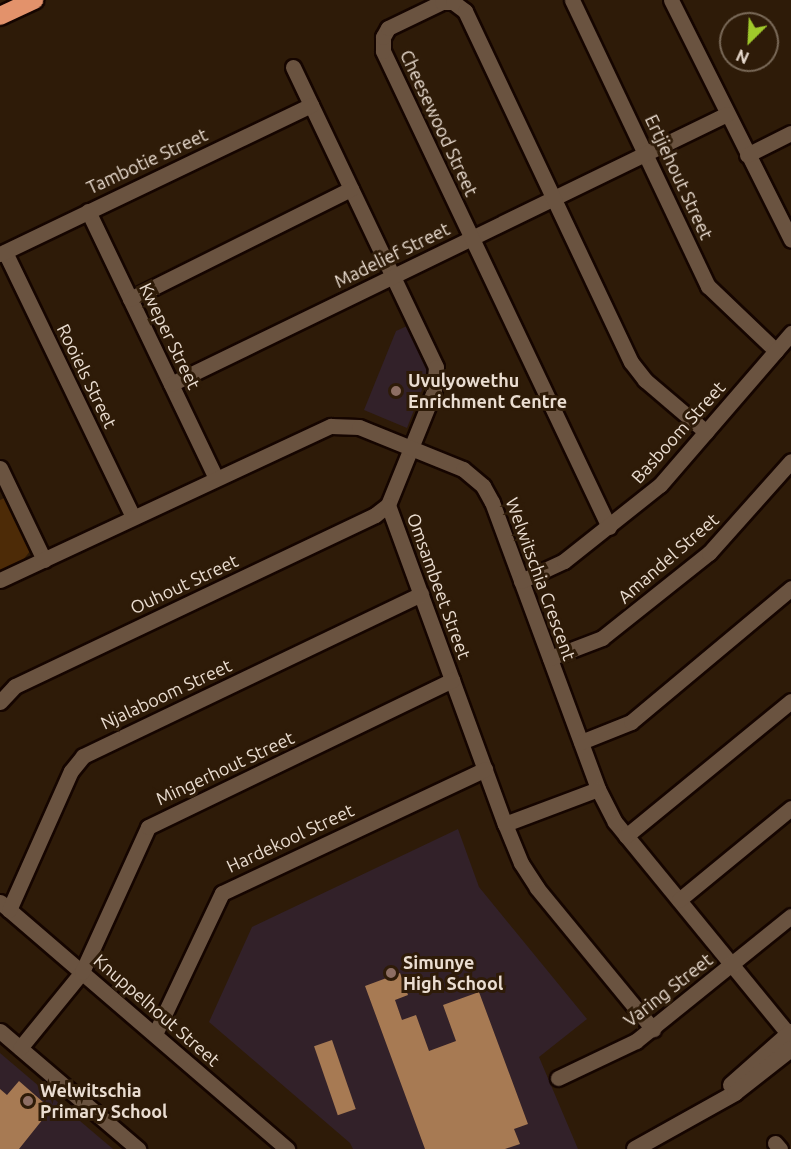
<!DOCTYPE html>
<style>
body{margin:0}
#map{position:relative;width:791px;height:1149px;overflow:hidden;background:#2e1b08;font-family:Ubuntu,sans-serif}
div>[style]{position:absolute}
.education>*{inset:0;background:#322129}
.green>*{inset:0;background:#4d2b07}
.building>*{inset:0;background:#a77a53;transform-origin:0 0}
.roads{filter:drop-shadow(2px 0 #150500) drop-shadow(-2px 0 #150500) drop-shadow(0 2px #150500) drop-shadow(0 -2px #150500)}
.minor>*{height:15px;margin:-7.5px;padding:0 7.5px;transform-origin:7.5px;border-radius:7.5px;background:#6a5340}
.tertiary>*{height:16px;margin:-8px;padding:0 8px;transform-origin:8px;border-radius:8px;background:#6a5340}
.motorway>*{height:18px;margin:-9px;padding:0 9px;transform-origin:9px;border-radius:9px;background:#e3926b}
.dots>*{width:16px;height:16px;translate:-50% -50%;box-sizing:border-box;border:3px solid #2e1b08;border-radius:50%}
span{translate:-50% -50%;white-space:nowrap;text-align:center;line-height:1.15;-webkit-text-stroke:6px #2e1b08;paint-order:stroke}
.street-label{font-size:18px;color:#eaddd1}
.poi-label{font-size:18px;color:#eaddd1;font-weight:700}
.left{translate:0 -50%;text-align:left}
.north{position:absolute;left:719px;top:12px;width:60px;height:60px;box-sizing:border-box;background:#2e1b08;border:2px solid #796958;border-radius:50%;rotate:204deg;font-size:16px;font-weight:700;line-height:24px;text-align:center;color:#eaddd1}
.north::after{content:'';display:block;margin:auto;width:21px;height:27px;background:#a0c92b;clip-path:polygon(50% 0,100% 100%,50% 72%,0 100%)}
</style>
<div id="map">
<div class="education">
<div style="clip-path:polygon(407px 326px,429px 372px,407px 428px,364px 410px,396px 331px)"></div>
<div style="clip-path:polygon(458px 829px,479px 887px,587px 1019px,539px 1057px,578px 1149px,353px 1149px,350px 1143px,209px 1022px,252px 927px)"></div>
<div style="clip-path:polygon(0 1053px,113px 1149px,0 1149px)"></div>
</div>
<div class="green">
<div style="clip-path:polygon(8px 496px,31px 550px,23px 560px,0 572px,0 500px)"></div>
</div>
<div class="building">
<div style="clip-path:polygon(400px 973px,408px 995px,395px 1000px,402px 1020px,416px 1015px,429px 1051px,456px 1041px,443px 1005px,479px 992px,528px 1124px,514px 1129px,520px 1144px,505px 1149px,425px 1149px,365px 986px)"></div>
<div style="left:332px;top:1040px;width:73px;height:19px;rotate:71deg"></div>
<div style="clip-path:polygon(19px 1081px,51px 1109px,19px 1149px,0 1149px,0 1089px,7px 1095px)"></div>
</div>
<div class="roads">
<div class="minor">
<div style="left:572px;top:0;width:317px;rotate:64.6deg"></div>
<div style="left:708px;top:286px;width:94px;rotate:43.7deg"></div>
<div style="left:671px;top:0;width:268px;rotate:63.4deg"></div>
<div style="left:293px;top:67px;width:332px;rotate:64.5deg"></div>
<div style="left:436px;top:367px;width:24px;rotate:95deg"></div>
<div style="left:434px;top:391px;width:123px;rotate:112deg"></div>
<div style="left:388px;top:505px;width:340px;rotate:69.9deg"></div>
<div style="left:505px;top:824px;width:42px;rotate:67.7deg"></div>
<div style="left:521px;top:863px;width:30px;rotate:57deg"></div>
<div style="left:537px;top:888px;width:183px;rotate:50.6deg"></div>
<div style="left:747px;top:155px;width:49px;rotate:-26.6deg"></div>
<div style="left:88px;top:211px;width:296px;rotate:64.4deg"></div>
<div style="left:5px;top:252px;width:294px;rotate:64.2deg"></div>
<div style="left:0;top:254px;width:345px;rotate:-25.6deg"></div>
<div style="left:130px;top:299px;width:247px;rotate:-26.5deg"></div>
<div style="left:171px;top:384px;width:618px;rotate:-25.9deg"></div>
<div style="left:0;top:468px;width:102px;rotate:64.4deg"></div>
<div style="left:609px;top:527px;width:527px;rotate:-115.4deg"></div>
<div style="left:383px;top:51px;width:14px;rotate:-90deg"></div>
<div style="left:383px;top:37px;width:10px;rotate:-61deg"></div>
<div style="left:388px;top:28px;width:60px;rotate:-25.7deg"></div>
<div style="left:442px;top:2px;width:11px"></div>
<div style="left:453px;top:2px;width:15px;rotate:37deg"></div>
<div style="left:465px;top:11px;width:388px;rotate:64.7deg"></div>
<div style="left:631px;top:362px;width:23px;rotate:52deg"></div>
<div style="left:645px;top:380px;width:80px;rotate:40.4deg"></div>
<div style="left:0;top:580px;width:365px;rotate:-25deg"></div>
<div style="left:331px;top:426px;width:28px;rotate:2deg"></div>
<div style="left:359px;top:427px;width:112px;rotate:22deg"></div>
<div style="left:463px;top:469px;width:26px;rotate:40deg"></div>
<div style="left:483px;top:486px;width:18px;rotate:61deg"></div>
<div style="left:492px;top:502px;width:306px;rotate:69.7deg"></div>
<div style="left:598px;top:789px;width:37px;rotate:63deg"></div>
<div style="left:615px;top:822px;width:278px;rotate:50.7deg"></div>
<div style="left:521px;top:581px;width:47px;rotate:-24.9deg"></div>
<div style="left:564px;top:561px;width:122px;rotate:-38.4deg"></div>
<div style="left:660px;top:485px;width:201px;rotate:-49.2deg"></div>
<div style="left:550px;top:658px;width:56px;rotate:-21deg"></div>
<div style="left:602px;top:638px;width:137px;rotate:-38.5deg"></div>
<div style="left:709px;top:553px;width:123px;rotate:-48.3deg"></div>
<div style="left:0;top:702px;width:22px;rotate:-47deg"></div>
<div style="left:15px;top:686px;width:399px;rotate:-25.4deg"></div>
<div style="left:375px;top:515px;width:16px;rotate:-38deg"></div>
<div style="left:581px;top:742px;width:54px;rotate:-21.8deg"></div>
<div style="left:631px;top:722px;width:209px;rotate:-39.9deg"></div>
<div style="left:505px;top:824px;width:99px;rotate:-20.6deg"></div>
<div style="left:626px;top:836px;width:213px;rotate:-39.3deg"></div>
<div style="left:679px;top:900px;width:145px;rotate:-39.4deg"></div>
<div style="left:0;top:902px;width:379px;rotate:40.7deg"></div>
<div style="left:9px;top:910px;width:152px;rotate:-66deg"></div>
<div style="left:71px;top:771px;width:19px;rotate:-51deg"></div>
<div style="left:83px;top:756px;width:375px;rotate:-25.6deg"></div>
<div style="left:0;top:1031px;width:182px;rotate:40.5deg"></div>
<div style="left:155px;top:1034px;width:156px;rotate:-64.6deg"></div>
<div style="left:222px;top:893px;width:291px;rotate:-25.2deg"></div>
<div style="left:20px;top:1048px;width:98px;rotate:-50.8deg"></div>
<div style="left:82px;top:972px;width:159px;rotate:-65.5deg"></div>
<div style="left:148px;top:827px;width:338px;rotate:-25.8deg"></div>
<div style="left:558px;top:1078px;width:86px;rotate:-25.4deg"></div>
<div style="left:636px;top:1041px;width:199px;rotate:-38.9deg"></div>
<div style="left:775px;top:1143px;width:8px;rotate:50deg"></div>
</div>
<div class="tertiary">
<div style="left:731px;top:1085px;width:80px;rotate:-41.5deg"></div>
<div style="left:635px;top:1149px;width:115px;rotate:-29.2deg"></div>
<div style="left:735px;top:1093px;width:71px;rotate:-38.2deg"></div>
</div>
<div class="motorway">
<div style="left:0;top:16px;width:38px;rotate:-25deg"></div>
</div>
</div>
<div class="dots">
<div style="left:396px;top:391px;background:#8d6e63"></div>
<div style="left:391px;top:973px;background:#8d6e63"></div>
<div style="left:28px;top:1101px;background:#8d6e63"></div>
</div>
<div class="street-label">
<span style="left:439px;top:123px;rotate:65deg">Cheesewood Street</span>
<span style="left:147px;top:161px;rotate:-25deg">Tambotie Street</span>
<span style="left:679px;top:177px;rotate:65deg">Ertjiehout Street</span>
<span style="left:392px;top:255px;rotate:-26deg">Madelief Street</span>
<span style="left:170px;top:336px;rotate:64deg">Kweper Street</span>
<span style="left:87px;top:376px;rotate:64deg">Rooiels Street</span>
<span style="left:678px;top:432px;rotate:-48deg">Basboom Street</span>
<span style="left:668px;top:558px;rotate:-41deg">Amandel Street</span>
<span style="left:541px;top:579px;rotate:70deg">Welwitschia Crescent</span>
<span style="left:184px;top:584px;rotate:-25deg">Ouhout Street</span>
<span style="left:439px;top:586px;rotate:70deg">Omsambeet Street</span>
<span style="left:166px;top:694px;rotate:-25deg">Njalaboom Street</span>
<span style="left:225px;top:768px;rotate:-25deg">Mingerhout Street</span>
<span style="left:290px;top:838px;rotate:-25deg">Hardekool Street</span>
<span style="left:668px;top:990px;rotate:-38deg">Varing Street</span>
<span style="left:157px;top:1010px;rotate:41deg">Knuppelhout Street</span>
</div>
<div class="poi-label">
<span class="left" style="left:408px;top:391px">Uvulyowethu<br>Enrichment Centre</span>
<span class="left" style="left:403px;top:973px">Simunye<br>High School</span>
<span class="left" style="left:40px;top:1101px">Welwitschia<br>Primary School</span>
</div>
<div class="north">N</div>
</div>
